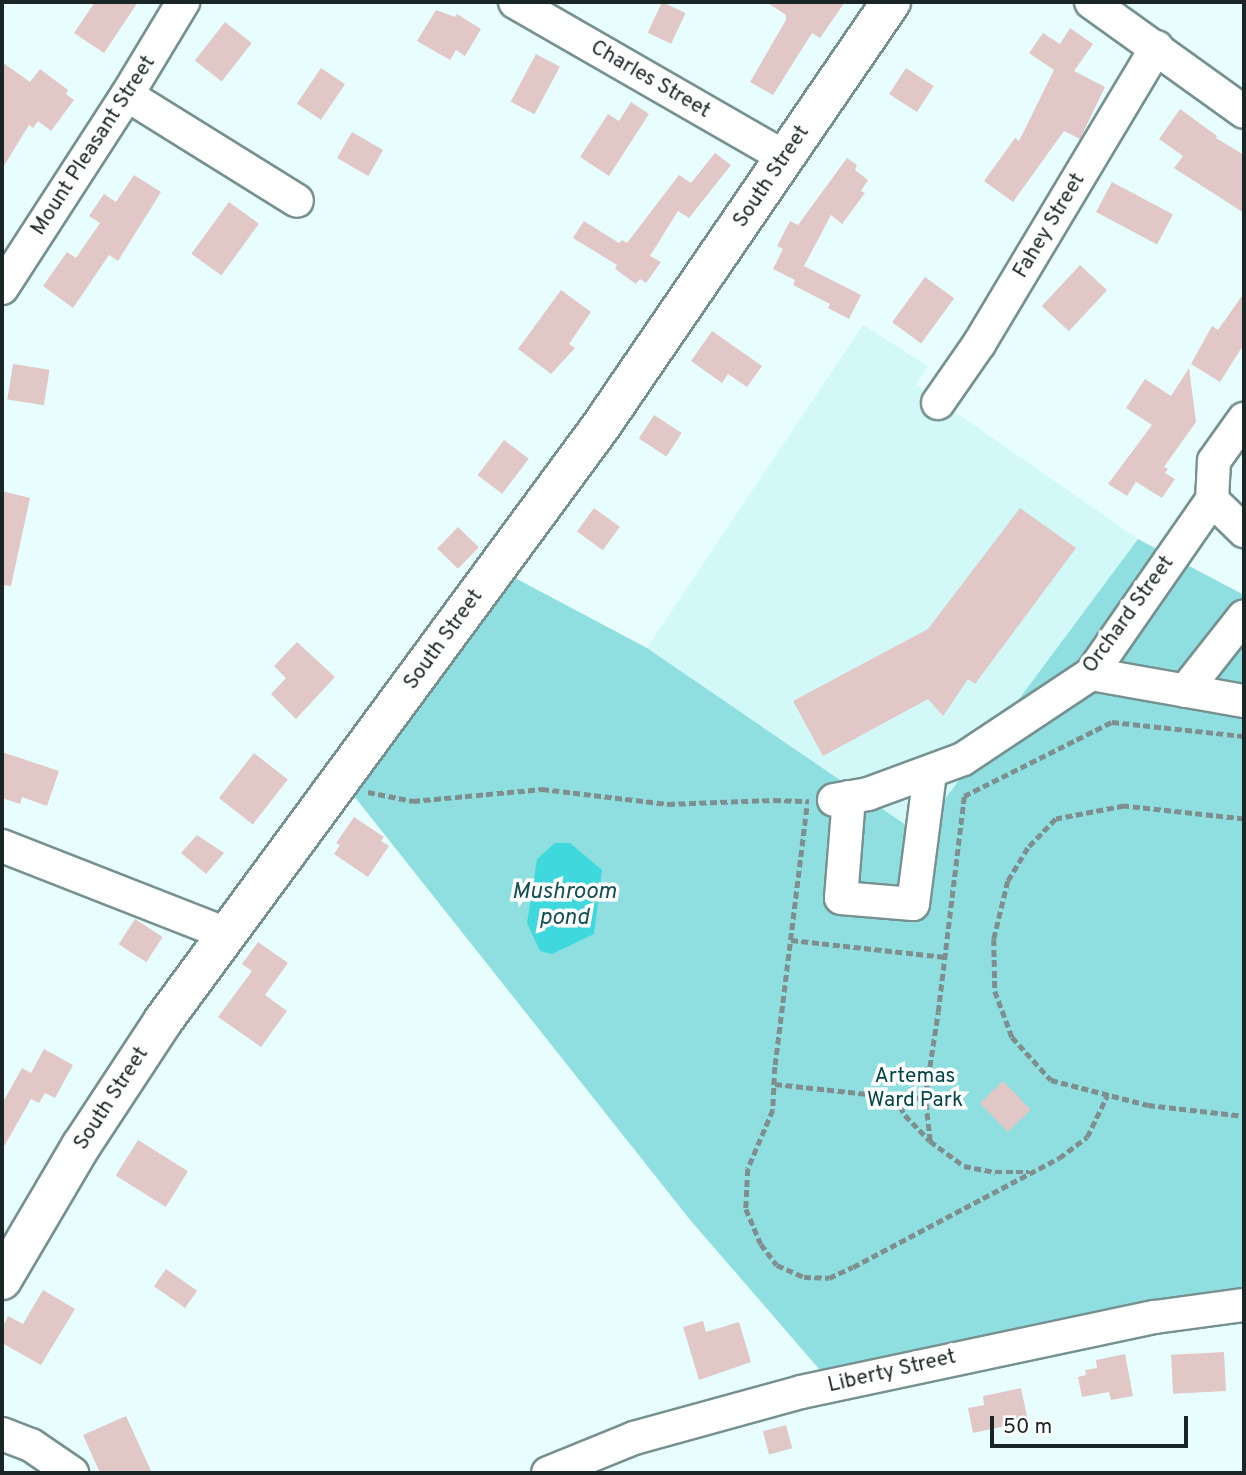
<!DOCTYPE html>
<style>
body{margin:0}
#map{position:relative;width:1246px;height:1475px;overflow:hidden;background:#e8fefe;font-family:Overpass,sans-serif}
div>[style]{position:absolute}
.built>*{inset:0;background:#d2f8f8}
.green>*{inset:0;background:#90dfe0}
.water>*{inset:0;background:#3fd8dc}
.building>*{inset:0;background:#e1c8c6;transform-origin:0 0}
.path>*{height:4.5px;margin-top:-2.25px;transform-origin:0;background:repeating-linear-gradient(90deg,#7f8f8f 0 7px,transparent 0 10.5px)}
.roads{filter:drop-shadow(2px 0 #779191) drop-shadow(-2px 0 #779191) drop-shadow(0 2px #779191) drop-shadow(0 -2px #779191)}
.minor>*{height:32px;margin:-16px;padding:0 16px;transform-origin:16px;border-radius:16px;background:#fff}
.major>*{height:38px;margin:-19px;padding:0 19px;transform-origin:19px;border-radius:19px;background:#fff}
span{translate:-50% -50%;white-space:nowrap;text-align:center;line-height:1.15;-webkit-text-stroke:7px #fff;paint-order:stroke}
.street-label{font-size:21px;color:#1a2525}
.park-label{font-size:21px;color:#004648}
.water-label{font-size:23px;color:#115152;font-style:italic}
.frame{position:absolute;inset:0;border:4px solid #1a2525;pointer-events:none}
.scale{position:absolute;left:990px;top:1416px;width:198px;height:32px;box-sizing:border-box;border:4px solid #1a2525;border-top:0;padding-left:9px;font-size:21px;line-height:24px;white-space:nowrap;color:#1a2525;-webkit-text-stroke:5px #fff;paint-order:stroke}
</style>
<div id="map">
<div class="built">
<div style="clip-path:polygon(863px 325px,928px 366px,916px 385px,1138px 539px,920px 835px,647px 648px)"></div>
</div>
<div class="green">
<div style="clip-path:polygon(1138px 539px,1244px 595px,1244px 1289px,1056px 1321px,820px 1370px,691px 1221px,354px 796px,515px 578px,647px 648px,919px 834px)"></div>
</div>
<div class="water">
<div style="clip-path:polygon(555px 843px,570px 843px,602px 870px,594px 934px,552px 954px,540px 951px,527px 923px,537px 859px)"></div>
</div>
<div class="building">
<div style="clip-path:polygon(95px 2px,138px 2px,104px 53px,74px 33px)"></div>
<div style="left:662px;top:2px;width:26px;height:34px;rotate:25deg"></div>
<div style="clip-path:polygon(766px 2px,845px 2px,820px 38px,812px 33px,773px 95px,750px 82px,786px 20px,786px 15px)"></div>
<div style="clip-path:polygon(436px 10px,455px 17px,457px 14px,481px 29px,465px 56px,456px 50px,450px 60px,417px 41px)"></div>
<div style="left:225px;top:22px;width:34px;height:49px;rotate:38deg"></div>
<div style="clip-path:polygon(1070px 28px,1093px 44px,1074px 71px,1105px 87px,1080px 139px,1064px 131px,1013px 202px,984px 181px,1015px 138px,1019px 141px,1054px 70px,1029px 53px,1043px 33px,1060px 44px)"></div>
<div style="left:536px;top:54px;width:27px;height:54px;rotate:28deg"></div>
<div style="clip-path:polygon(2px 62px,30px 82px,40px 69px,68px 90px,66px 94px,74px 100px,51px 131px,38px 121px,33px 128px,29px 125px,2px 169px)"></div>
<div style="left:321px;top:68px;width:29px;height:43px;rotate:34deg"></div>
<div style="left:906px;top:68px;width:33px;height:31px;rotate:33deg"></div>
<div style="clip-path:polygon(631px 102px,649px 114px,609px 176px,580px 157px,608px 114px,619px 121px)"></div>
<div style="clip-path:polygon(1180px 109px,1217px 136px,1216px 138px,1244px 155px,1244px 213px,1174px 168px,1183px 156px,1159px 139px)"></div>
<div style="left:352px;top:132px;width:36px;height:30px;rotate:30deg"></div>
<div style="clip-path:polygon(715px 153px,731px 165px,689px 218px,678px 211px,650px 256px,661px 262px,646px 283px,640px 279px,636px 284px,615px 269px,617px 265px,573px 238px,584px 221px,619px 243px,622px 240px,627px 243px,679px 175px,691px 183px)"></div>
<div style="clip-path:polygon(847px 158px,857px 165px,855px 170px,868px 180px,861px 191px,865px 193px,842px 224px,831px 215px,804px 266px,861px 295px,849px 319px,828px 308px,830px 304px,793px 285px,795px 280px,773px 269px,783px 249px,777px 246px,790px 221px,798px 225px)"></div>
<div style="clip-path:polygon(134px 175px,161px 192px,118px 261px,109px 255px,73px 308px,43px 286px,67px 252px,76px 258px,100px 223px,89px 216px,104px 194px,116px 202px)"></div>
<div style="left:1112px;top:182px;width:69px;height:34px;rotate:28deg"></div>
<div style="left:229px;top:202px;width:37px;height:64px;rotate:36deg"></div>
<div style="left:1080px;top:265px;width:37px;height:56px;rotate:43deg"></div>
<div style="left:925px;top:277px;width:36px;height:56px;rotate:36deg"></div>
<div style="clip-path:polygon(561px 290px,591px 312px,569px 344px,575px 348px,551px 374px,518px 349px)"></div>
<div style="clip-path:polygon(1244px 293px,1244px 344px,1220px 382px,1191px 364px,1212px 326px,1218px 330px)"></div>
<div style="clip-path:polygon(712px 331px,762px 366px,747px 387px,728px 374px,722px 383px,691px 361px)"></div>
<div style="left:13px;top:364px;width:37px;height:36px;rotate:9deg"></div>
<div style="clip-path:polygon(1189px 368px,1196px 422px,1164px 467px,1168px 469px,1165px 473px,1175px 479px,1162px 498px,1136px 482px,1127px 496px,1108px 484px,1152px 425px,1126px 408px,1145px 379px,1171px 396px)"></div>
<div style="left:654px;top:415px;width:33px;height:28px;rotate:33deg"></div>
<div style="left:504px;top:440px;width:31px;height:44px;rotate:37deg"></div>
<div style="clip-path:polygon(2px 491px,30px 498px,11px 586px,2px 585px)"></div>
<div style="left:594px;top:508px;width:32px;height:29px;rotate:36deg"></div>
<div style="clip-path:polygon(1020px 508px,1076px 548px,975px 684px,968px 679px,943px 716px,928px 699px,823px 756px,793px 701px,928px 629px)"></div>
<div style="left:458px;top:527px;width:29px;height:30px;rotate:44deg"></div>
<div style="clip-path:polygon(297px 642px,335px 677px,296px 719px,271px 694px,286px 678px,274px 666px)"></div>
<div style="clip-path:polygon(2px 752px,59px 771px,47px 806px,22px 797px,20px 804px,2px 798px)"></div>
<div style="left:254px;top:753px;width:43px;height:57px;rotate:38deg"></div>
<div style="clip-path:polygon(354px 817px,384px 837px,381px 841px,389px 846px,368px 877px,334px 854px,340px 845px,336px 843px)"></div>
<div style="clip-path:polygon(197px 835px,224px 853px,206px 874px,181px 853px)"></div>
<div style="left:135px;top:919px;width:33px;height:30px;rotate:33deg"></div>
<div style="clip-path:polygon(258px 942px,288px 963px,265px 995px,287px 1011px,261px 1047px,218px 1017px,252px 971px,242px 964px)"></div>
<div style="clip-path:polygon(44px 1049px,73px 1065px,55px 1098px,45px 1093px,39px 1103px,31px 1099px,2px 1150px,2px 1104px,22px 1068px,31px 1073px)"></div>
<div style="left:1003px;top:1081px;width:40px;height:32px;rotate:46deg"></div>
<div style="left:138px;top:1140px;width:59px;height:42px;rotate:32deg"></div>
<div style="left:166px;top:1269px;width:38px;height:21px;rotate:35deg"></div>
<div style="clip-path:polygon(43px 1290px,75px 1309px,41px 1365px,2px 1343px,2px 1328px,8px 1316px,23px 1324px)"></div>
<div style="clip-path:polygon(703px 1321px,706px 1332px,739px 1322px,751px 1362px,699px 1380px,683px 1327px)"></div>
<div style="left:1224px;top:1352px;width:39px;height:53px;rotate:87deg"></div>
<div style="clip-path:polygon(1125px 1354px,1133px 1396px,1111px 1400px,1109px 1392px,1082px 1397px,1078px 1377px,1086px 1375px,1085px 1370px,1097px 1368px,1096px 1360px)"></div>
<div style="clip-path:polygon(1021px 1388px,1028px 1421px,973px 1433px,968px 1408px,984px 1405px,983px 1396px)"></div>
<div style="clip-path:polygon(126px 1416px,152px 1473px,100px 1473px,83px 1435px)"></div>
<div style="left:786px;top:1425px;width:24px;height:24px;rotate:75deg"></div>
</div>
<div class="path">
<div style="left:368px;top:792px;width:46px;rotate:11.3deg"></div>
<div style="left:413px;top:801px;width:130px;rotate:-5.3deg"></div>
<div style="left:542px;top:789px;width:127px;rotate:6.8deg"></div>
<div style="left:668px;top:804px;width:106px;rotate:-2.2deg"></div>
<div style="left:774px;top:800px;width:35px;rotate:2deg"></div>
<div style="left:807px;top:808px;width:261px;rotate:97deg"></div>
<div style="left:775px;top:1067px;width:43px;rotate:92.7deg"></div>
<div style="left:773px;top:1110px;width:64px;rotate:113deg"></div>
<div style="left:748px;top:1169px;width:40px;rotate:92.9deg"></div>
<div style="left:746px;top:1209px;width:38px;rotate:67deg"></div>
<div style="left:761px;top:1244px;width:26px;rotate:53deg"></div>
<div style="left:777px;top:1265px;width:30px;rotate:24deg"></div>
<div style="left:804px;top:1277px;width:25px;rotate:2deg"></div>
<div style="left:829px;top:1278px;width:26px;rotate:-25deg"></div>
<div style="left:853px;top:1267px;width:233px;rotate:-27.9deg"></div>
<div style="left:1059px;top:1158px;width:35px;rotate:-37deg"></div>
<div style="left:1087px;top:1137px;width:46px;rotate:-64deg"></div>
<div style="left:1244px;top:819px;width:121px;rotate:-173.8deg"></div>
<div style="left:1124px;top:806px;width:69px;rotate:169.2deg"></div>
<div style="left:1056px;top:819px;width:40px;rotate:134deg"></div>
<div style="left:1028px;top:848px;width:39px;rotate:121deg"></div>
<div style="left:1008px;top:881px;width:60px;rotate:103.6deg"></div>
<div style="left:994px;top:939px;width:52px;rotate:88.9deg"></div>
<div style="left:995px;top:991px;width:49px;rotate:69.7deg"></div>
<div style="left:1012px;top:1037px;width:58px;rotate:47.8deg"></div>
<div style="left:1051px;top:1080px;width:100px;rotate:14.5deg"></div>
<div style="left:1148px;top:1105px;width:97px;rotate:6.5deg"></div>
<div style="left:791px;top:940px;width:155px;rotate:6.3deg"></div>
<div style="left:775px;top:1084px;width:121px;rotate:6.2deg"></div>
<div style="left:895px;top:1097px;width:21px;rotate:61deg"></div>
<div style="left:905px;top:1115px;width:36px;rotate:46deg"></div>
<div style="left:930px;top:1141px;width:42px;rotate:36.3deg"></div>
<div style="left:964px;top:1166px;width:32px;rotate:11deg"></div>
<div style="left:995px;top:1172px;width:34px"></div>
<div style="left:896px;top:1097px;width:29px;rotate:2deg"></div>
<div style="left:930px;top:1141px;width:43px;rotate:-96.6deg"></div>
<div style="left:925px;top:1098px;width:87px;rotate:-81.4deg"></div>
<div style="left:938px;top:1012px;width:218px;rotate:-83.1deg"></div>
<div style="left:964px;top:796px;width:165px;rotate:-26.6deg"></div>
<div style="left:1112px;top:722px;width:133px;rotate:6.1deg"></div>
</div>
<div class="roads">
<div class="minor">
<div style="left:515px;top:2px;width:311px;rotate:29.9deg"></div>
<div style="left:1091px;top:2px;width:188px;rotate:35.7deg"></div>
<div style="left:127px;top:95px;width:200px;rotate:31.9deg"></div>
<div style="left:2px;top:288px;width:230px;rotate:-57.1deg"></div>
<div style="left:127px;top:95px;width:109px;rotate:-58.9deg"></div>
<div style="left:938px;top:403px;width:72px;rotate:-55.2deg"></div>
<div style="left:979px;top:344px;width:346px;rotate:-59.1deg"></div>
<div style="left:1212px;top:500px;width:45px;rotate:44.1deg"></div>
<div style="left:1091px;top:674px;width:155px;rotate:10deg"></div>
<div style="left:1185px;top:691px;width:95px;rotate:-51.8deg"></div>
<div style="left:849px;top:797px;width:101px;rotate:94.5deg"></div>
<div style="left:841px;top:898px;width:72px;rotate:4.8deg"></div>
<div style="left:913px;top:904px;width:132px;rotate:-82.6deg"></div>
<div style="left:834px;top:800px;width:35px;rotate:-10deg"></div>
<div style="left:868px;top:794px;width:101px;rotate:-20.2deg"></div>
<div style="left:963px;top:759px;width:154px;rotate:-33.6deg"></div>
<div style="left:1091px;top:674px;width:212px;rotate:-55.2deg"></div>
<div style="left:1212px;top:500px;width:39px;rotate:-87deg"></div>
<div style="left:1214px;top:461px;width:52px;rotate:-54.5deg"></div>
<div style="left:2px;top:846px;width:242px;rotate:21.4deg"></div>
<div style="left:2px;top:1434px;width:31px;rotate:21deg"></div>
<div style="left:31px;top:1445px;width:50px;rotate:34.3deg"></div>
<div style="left:548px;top:1473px;width:93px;rotate:-22.1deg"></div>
<div style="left:634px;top:1438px;width:173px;rotate:-15.4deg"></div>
<div style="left:801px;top:1392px;width:362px;rotate:-12deg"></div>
<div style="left:1155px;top:1317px;width:90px;rotate:-7.7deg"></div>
</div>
<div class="major">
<div style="left:2px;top:1280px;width:156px;rotate:-59.5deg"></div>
<div style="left:81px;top:1146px;width:149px;rotate:-56.7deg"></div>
<div style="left:163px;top:1021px;width:739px;rotate:-53.64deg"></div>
<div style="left:601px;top:426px;width:514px;rotate:-55.63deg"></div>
</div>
</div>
<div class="street-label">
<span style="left:650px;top:80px;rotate:30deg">Charles Street</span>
<span style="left:94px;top:146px;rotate:-57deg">Mount Pleasant Street</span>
<span style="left:772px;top:177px;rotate:-56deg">South Street</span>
<span style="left:1050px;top:226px;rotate:-59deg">Fahey Street</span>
<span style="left:1129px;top:615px;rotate:-54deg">Orchard Street</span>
<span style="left:444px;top:640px;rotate:-54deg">South Street</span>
<span style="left:112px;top:1099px;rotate:-57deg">South Street</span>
<span style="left:892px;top:1372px;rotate:-13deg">Liberty Street</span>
</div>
<div class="park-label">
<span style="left:915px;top:1089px">Artemas<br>Ward Park</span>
</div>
<div class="water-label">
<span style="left:564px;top:906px">Mushroom<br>pond</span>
</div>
<div class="frame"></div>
<div class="scale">50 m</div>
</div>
